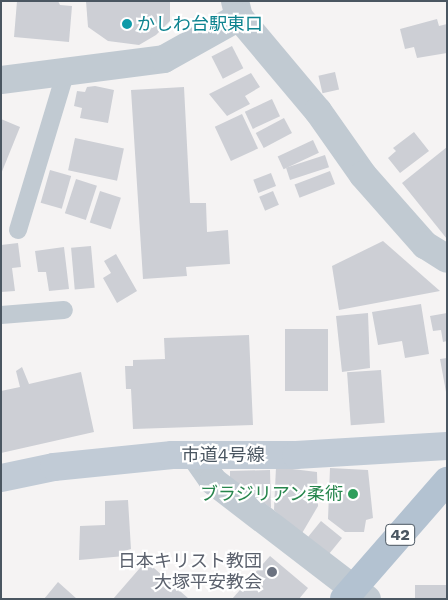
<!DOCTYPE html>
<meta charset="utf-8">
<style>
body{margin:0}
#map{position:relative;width:448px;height:600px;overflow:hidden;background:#f5f3f3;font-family:"Work Sans","Noto Sans JP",sans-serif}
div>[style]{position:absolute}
.building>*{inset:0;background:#cdcfd5;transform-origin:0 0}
.lane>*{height:18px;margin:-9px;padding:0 9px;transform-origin:9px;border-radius:9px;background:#c1cad2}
.street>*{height:28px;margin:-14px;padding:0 14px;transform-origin:14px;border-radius:14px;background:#c1cad2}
.secondary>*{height:28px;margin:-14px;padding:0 14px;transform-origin:14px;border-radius:14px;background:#c1cbd6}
.primary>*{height:28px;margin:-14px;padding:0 14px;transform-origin:14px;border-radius:14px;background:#b3c2d1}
.dots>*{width:14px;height:14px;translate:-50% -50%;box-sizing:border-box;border:2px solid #fff;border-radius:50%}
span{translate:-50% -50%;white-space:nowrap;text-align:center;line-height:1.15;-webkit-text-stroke:4.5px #fff;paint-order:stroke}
.shield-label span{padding:1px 4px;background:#fff;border:1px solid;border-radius:4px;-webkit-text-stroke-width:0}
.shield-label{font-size:16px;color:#4a5661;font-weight:700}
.culture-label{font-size:18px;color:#0d838f}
.left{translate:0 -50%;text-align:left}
.street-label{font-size:18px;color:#4a5661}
.leisure-label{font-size:18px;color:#27864d}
.right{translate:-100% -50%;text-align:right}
.worship-label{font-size:18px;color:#5b616d}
.frame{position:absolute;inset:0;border:2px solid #4a5661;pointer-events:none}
</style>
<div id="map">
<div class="building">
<div style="clip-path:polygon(17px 1px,58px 1px,60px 5px,72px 6px,69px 42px,14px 37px)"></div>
<div style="clip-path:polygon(86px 1px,170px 1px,170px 21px,156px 35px,139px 45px,108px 41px,88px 27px)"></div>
<div style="clip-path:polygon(437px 19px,439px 26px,447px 24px,447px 53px,417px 58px,414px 47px,405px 49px,400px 29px)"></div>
<div style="left:232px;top:46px;width:25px;height:23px;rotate:63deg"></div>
<div style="left:335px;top:72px;width:18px;height:17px;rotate:77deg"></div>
<div style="clip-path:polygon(251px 73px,260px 87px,245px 96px,250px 104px,227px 116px,209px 94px)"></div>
<div style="clip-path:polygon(95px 86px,114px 90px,108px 123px,80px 118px,82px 108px,74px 106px,77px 91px,85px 92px,87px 87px)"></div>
<div style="clip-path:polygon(184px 87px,190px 203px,206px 203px,207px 232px,228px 230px,230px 264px,186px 267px,187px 276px,143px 279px,131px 90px)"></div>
<div style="left:272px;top:99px;width:19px;height:30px;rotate:65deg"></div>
<div style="left:242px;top:114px;width:38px;height:30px;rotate:65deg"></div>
<div style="left:284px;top:118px;width:17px;height:32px;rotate:62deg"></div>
<div style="clip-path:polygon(1px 119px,20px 127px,1px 174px)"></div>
<div style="clip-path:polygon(414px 132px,429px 151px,400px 173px,388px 158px,396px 151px,393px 148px)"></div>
<div style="left:75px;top:138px;width:50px;height:33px;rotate:12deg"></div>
<div style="left:313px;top:140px;width:14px;height:39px;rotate:65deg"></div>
<div style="clip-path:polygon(447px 147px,447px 239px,402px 183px)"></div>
<div style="left:325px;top:155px;width:13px;height:41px;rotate:72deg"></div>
<div style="left:50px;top:170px;width:22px;height:34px;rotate:16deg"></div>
<div style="left:330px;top:171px;width:14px;height:38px;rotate:69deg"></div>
<div style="left:271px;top:173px;width:14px;height:19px;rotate:69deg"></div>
<div style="left:76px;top:179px;width:22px;height:36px;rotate:18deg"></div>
<div style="left:100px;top:191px;width:22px;height:33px;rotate:18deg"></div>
<div style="left:273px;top:191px;width:15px;height:15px;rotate:67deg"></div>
<div style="clip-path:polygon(383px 241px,440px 291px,339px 310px,332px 266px)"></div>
<div style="clip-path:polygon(18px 243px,21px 267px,12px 268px,15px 291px,1px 292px,1px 245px)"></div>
<div style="left:91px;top:246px;width:42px;height:20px;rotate:85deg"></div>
<div style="clip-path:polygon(64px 247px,69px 289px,49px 291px,46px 272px,38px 272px,35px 251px)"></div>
<div style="clip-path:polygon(116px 254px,137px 291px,117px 303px,103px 278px,111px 273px,104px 261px)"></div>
<div style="clip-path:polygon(421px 304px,429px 354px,405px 358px,402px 341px,378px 345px,372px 312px)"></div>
<div style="clip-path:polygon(368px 313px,370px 368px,342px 372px,336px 316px)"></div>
<div style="clip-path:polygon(447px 313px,447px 341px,443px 342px,441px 330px,433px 331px,430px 316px)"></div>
<div style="left:285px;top:329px;width:43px;height:62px"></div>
<div style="clip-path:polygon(249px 335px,253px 425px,133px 429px,131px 389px,126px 389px,125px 366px,133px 366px,133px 360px,165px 359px,164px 338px)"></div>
<div style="clip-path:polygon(447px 358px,447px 392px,446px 392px,440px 359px)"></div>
<div style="clip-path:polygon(22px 367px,29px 384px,81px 372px,94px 432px,1px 453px,1px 391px,20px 387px,16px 371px)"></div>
<div style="left:381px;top:370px;width:53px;height:34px;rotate:86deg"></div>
<div style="clip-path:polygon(276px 467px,317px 472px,318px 506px,301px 535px,274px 510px)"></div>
<div style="clip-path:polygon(330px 468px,368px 470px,373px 518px,366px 520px,364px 532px,345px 532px,328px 519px)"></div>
<div style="clip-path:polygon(270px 470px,271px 508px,230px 478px,230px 471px)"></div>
<div style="clip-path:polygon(128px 500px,131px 549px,124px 551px,125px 556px,79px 560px,80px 526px,105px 525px,105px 501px)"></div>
<div style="left:321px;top:521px;width:27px;height:21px;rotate:39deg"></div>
<div style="clip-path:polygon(270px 556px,308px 588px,299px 599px,232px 599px)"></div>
<div style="clip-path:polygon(146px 561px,189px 599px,113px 599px)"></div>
<div style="clip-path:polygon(58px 582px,77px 599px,44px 599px)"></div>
<div style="left:447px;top:585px;width:14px;height:32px;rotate:90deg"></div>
</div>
<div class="lane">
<div style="left:18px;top:230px;width:163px;rotate:-73.2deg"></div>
<div style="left:1px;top:315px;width:63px;rotate:-4.5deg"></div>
</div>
<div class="street">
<div style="left:235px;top:1px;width:16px;rotate:76deg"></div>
<div style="left:239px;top:17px;width:123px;rotate:50deg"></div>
<div style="left:318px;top:111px;width:78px;rotate:54.9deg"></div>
<div style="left:363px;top:175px;width:94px;rotate:48.5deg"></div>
<div style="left:425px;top:245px;width:26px;rotate:32deg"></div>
<div style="left:1px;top:80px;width:164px;rotate:-7.3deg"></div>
<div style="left:164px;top:59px;width:86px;rotate:-29.2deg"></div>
<div style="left:195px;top:455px;width:32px;rotate:55deg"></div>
<div style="left:213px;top:481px;width:194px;rotate:37.5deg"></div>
</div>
<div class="secondary">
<div style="left:1px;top:478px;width:54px;rotate:-11.7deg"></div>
<div style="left:54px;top:467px;width:119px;rotate:-5.8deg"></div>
<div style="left:172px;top:455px;width:124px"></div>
<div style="left:296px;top:455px;width:151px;rotate:-3.4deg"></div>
</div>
<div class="primary">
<div style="left:344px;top:599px;width:157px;rotate:-48.9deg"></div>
</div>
<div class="dots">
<div style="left:127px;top:24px;background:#0f9aa8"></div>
<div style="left:353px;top:494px;background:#2e9e5b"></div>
<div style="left:272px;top:572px;background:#6b7280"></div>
</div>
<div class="shield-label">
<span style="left:400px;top:535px">42</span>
</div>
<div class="culture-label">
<span class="left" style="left:137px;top:24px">かしわ台駅東口</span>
</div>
<div class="street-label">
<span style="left:223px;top:455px">市道4号線</span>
</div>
<div class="leisure-label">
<span class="right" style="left:343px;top:494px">ブラジリアン柔術</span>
</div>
<div class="worship-label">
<span class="right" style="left:262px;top:572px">日本キリスト教団<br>大塚平安教会</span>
</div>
<div class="frame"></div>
</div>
